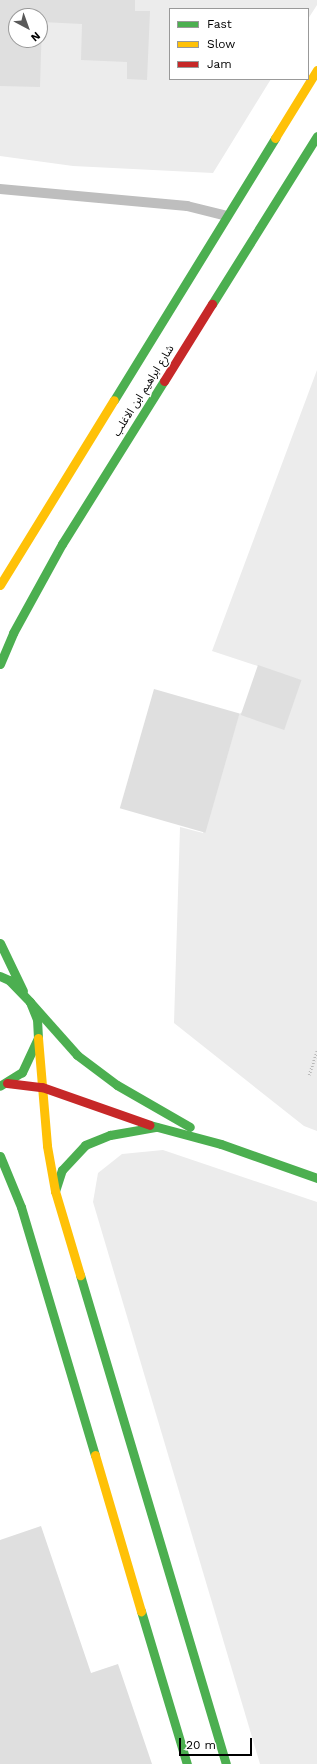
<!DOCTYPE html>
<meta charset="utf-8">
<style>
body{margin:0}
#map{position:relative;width:317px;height:1764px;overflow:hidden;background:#fff;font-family:"Work Sans","Noto Sans Arabic",sans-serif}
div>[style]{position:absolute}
.green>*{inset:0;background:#ececec}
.building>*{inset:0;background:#dfdfdf;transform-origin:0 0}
.path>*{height:2.5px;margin-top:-1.25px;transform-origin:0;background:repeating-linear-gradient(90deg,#b9b9b9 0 1px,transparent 0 3px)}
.lane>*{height:10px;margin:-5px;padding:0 5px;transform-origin:5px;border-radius:5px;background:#bebebe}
.fast>*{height:9px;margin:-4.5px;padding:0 4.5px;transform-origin:4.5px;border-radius:4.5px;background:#4caf50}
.slow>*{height:9px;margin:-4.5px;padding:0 4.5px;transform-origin:4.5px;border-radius:4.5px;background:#ffc107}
.jam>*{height:9px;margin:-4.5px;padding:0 4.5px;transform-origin:4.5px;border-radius:4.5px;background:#c62828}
span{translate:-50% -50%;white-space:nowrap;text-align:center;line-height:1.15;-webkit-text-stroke:3px #fff;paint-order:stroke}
.street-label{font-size:11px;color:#000}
.legend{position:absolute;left:169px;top:8px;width:140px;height:72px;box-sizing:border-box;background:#fff;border:1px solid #999;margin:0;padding:5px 7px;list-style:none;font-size:12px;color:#000}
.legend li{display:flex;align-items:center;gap:8px;height:20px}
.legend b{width:20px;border:1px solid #999}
.north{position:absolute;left:8px;top:8px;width:40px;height:40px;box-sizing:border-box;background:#fff;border:1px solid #999;border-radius:50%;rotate:139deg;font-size:11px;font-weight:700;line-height:16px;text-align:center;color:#000}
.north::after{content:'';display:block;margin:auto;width:14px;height:18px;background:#595959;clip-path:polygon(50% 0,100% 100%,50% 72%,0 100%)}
.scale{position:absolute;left:179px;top:1738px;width:73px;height:18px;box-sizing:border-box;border:2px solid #000;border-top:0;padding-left:5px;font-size:12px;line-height:14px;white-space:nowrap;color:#000;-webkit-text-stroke:3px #fff;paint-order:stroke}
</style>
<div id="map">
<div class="green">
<div style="clip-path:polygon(evenodd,0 0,317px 0,317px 5px,308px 19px,308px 9px,170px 9px,170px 79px,271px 79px,213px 173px,73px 166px,0 156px,0 0,16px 16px,40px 16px,40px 40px,16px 40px,16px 16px)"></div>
<div style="clip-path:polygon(317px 370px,317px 1131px,304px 1126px,174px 1023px,180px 827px,203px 833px,239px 714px,300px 680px,212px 651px)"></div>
<div style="clip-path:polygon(163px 1150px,317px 1202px,317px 1764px,260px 1764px,93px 1202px,98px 1173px,122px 1154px)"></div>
</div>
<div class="building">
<div style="clip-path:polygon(evenodd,0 0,135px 0,135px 11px,150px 11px,147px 80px,127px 79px,127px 62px,81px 60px,82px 24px,42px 22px,40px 87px,0 86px,0 0,16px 16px,40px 16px,40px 40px,16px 40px,16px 16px)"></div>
<div style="left:258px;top:665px;width:46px;height:53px;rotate:19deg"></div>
<div style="left:154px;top:689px;width:89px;height:124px;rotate:16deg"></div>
<div style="clip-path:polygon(41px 1526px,91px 1673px,118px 1664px,152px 1764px,0 1764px,0 1540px)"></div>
</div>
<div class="path">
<div style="left:309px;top:1075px;width:26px;rotate:-72deg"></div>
</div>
<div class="lane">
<div style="left:0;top:189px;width:188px;rotate:5.2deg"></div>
<div style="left:187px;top:206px;width:41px;rotate:14deg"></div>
</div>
<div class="fast">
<div style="left:212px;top:304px;width:198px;rotate:-58deg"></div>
<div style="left:114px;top:400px;width:308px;rotate:-58.4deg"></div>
<div style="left:0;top:664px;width:34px;rotate:-67deg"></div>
<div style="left:13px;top:633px;width:102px;rotate:-61.2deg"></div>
<div style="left:62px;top:544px;width:192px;rotate:-58deg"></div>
<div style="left:0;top:943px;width:53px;rotate:64.4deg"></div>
<div style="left:0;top:976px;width:10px;rotate:24deg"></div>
<div style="left:9px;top:980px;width:30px;rotate:46deg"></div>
<div style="left:30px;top:1002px;width:18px;rotate:68deg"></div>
<div style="left:37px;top:1019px;width:19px;rotate:87deg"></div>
<div style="left:38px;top:1038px;width:38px;rotate:115deg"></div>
<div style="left:22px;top:1072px;width:26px;rotate:148deg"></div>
<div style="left:30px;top:1002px;width:71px;rotate:48.4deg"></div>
<div style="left:77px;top:1055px;width:50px;rotate:36.9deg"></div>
<div style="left:117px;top:1085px;width:84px;rotate:29.9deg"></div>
<div style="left:150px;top:1125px;width:73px;rotate:15deg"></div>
<div style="left:221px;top:1144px;width:102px;rotate:19.5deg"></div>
<div style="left:0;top:1156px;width:55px;rotate:67.6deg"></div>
<div style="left:21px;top:1207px;width:259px;rotate:73.4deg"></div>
<div style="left:55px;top:1191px;width:22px;rotate:-72deg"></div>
<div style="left:62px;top:1170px;width:34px;rotate:-47deg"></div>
<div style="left:85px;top:1145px;width:27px;rotate:-22deg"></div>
<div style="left:110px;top:1135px;width:47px;rotate:-9.9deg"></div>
<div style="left:80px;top:1275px;width:510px;rotate:73.38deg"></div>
<div style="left:141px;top:1611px;width:160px;rotate:73.3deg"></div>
</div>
<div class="slow">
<div style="left:275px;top:138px;width:80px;rotate:-58.3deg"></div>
<div style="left:0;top:585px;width:217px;rotate:-58.4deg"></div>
<div style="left:38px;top:1038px;width:108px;rotate:85.2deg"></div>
<div style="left:47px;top:1146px;width:46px;rotate:79.9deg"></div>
<div style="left:55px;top:1191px;width:88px;rotate:73.4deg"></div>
<div style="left:95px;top:1455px;width:163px;rotate:73.6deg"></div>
</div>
<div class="jam">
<div style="left:164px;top:381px;width:91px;rotate:-58.1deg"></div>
<div style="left:7px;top:1083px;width:35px;rotate:7deg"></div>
<div style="left:42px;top:1087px;width:114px;rotate:19.4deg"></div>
</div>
<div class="street-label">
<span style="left:144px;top:391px;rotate:-58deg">شارع ابراهيم ابن الاغلب</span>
</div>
<ul class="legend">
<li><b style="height:5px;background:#4caf50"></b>Fast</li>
<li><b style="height:5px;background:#ffc107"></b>Slow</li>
<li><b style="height:5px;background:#c62828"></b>Jam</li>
</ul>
<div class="north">N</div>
<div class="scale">20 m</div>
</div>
